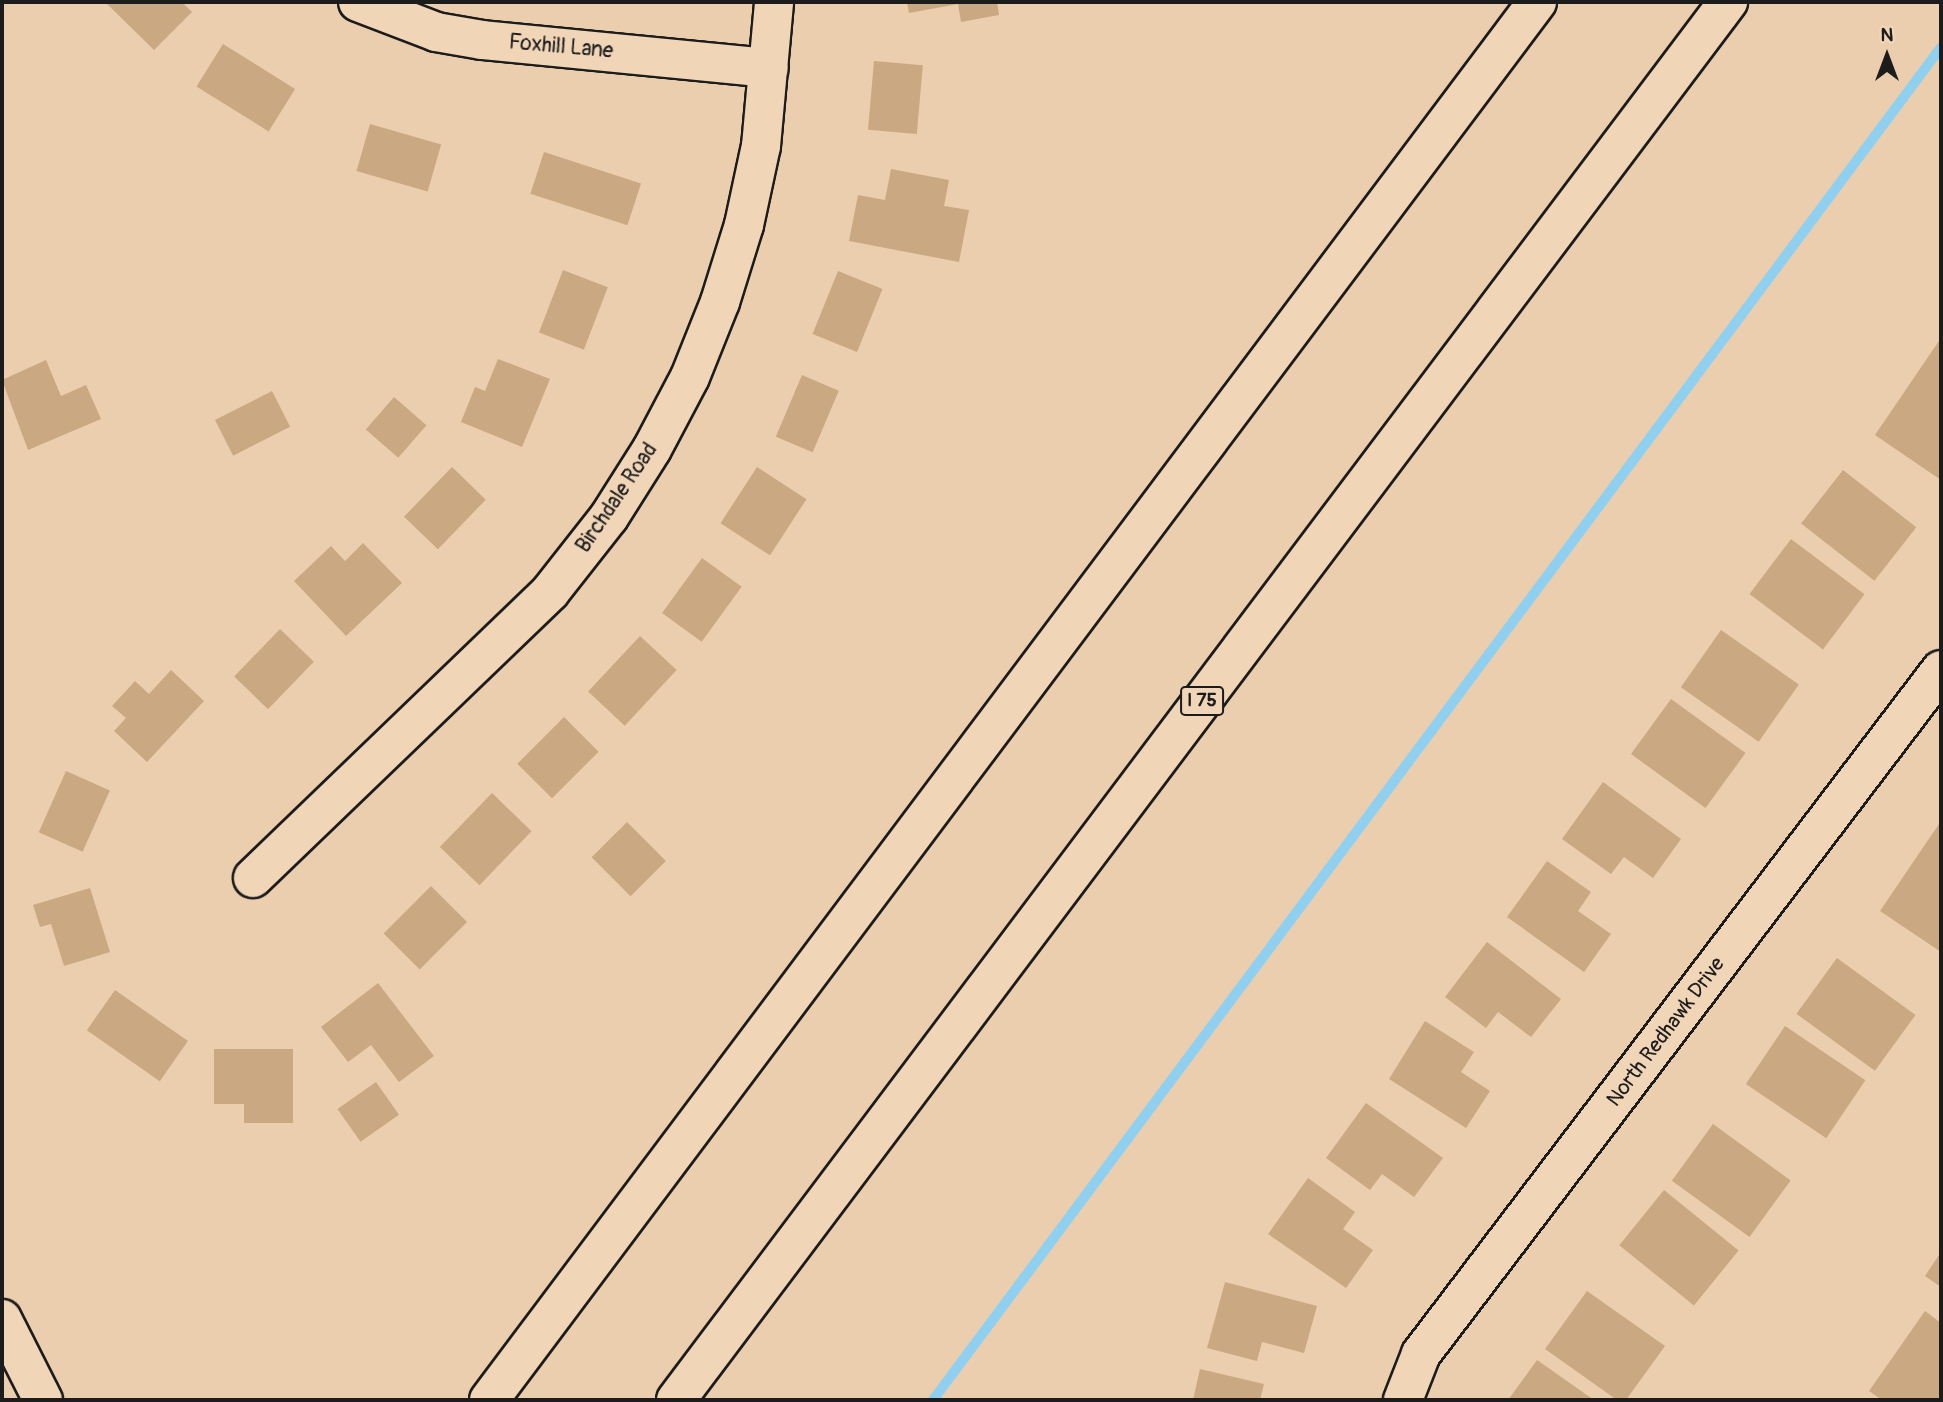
<!DOCTYPE html>
<style>
body{margin:0}
#map{position:relative;width:1943px;height:1402px;overflow:hidden;background:#ebcead;font-family:Pangolin,sans-serif}
div>[style]{position:absolute}
.stream>*{height:10px;margin:-5px;padding:0 5px;transform-origin:5px;border-radius:5px;background:#8fd0f0}
.building>*{inset:0;background:#caa881;transform-origin:0 0}
.roads{filter:drop-shadow(2px 0 #1c1c1c) drop-shadow(-2px 0 #1c1c1c) drop-shadow(0 2px #1c1c1c) drop-shadow(0 -2px #1c1c1c)}
.minor>*{height:38px;margin:-19px;padding:0 19px;transform-origin:19px;border-radius:19px;background:#f0d5b7}
.major>*{height:38px;margin:-19px;padding:0 19px;transform-origin:19px;border-radius:19px;background:#f0d5b7}
.highway>*{height:38px;margin:-19px;padding:0 19px;transform-origin:19px;border-radius:19px;background:#f0d5b7}
span{translate:-50% -50%;white-space:nowrap;text-align:center;line-height:1.15;-webkit-text-stroke:6px #f0d5b7;paint-order:stroke}
.shield-label span{padding:2px 5px;background:#f0d5b7;border:2px solid;border-radius:5px;-webkit-text-stroke-width:0}
.shield-label{font-size:19px;color:#1c1c1c;font-weight:700}
.street-label{font-size:21px;color:#1c1c1c}
.frame{position:absolute;inset:0;border:4px solid #1c1c1c;pointer-events:none}
.north{position:absolute;left:1852px;top:21px;width:70px;height:70px;-webkit-text-stroke:5px #f0d5b7;paint-order:stroke;rotate:0deg;font-size:19px;font-weight:700;line-height:28px;text-align:center;color:#1c1c1c}
.north::after{content:'';display:block;margin:auto;width:24px;height:32px;background:#1c1c1c;clip-path:polygon(50% 0,100% 100%,50% 72%,0 100%)}
</style>
<div id="map">
<div class="stream">
<div style="left:933px;top:1400px;width:1687px;rotate:-53.31deg"></div>
</div>
<div class="building">
<div style="clip-path:polygon(105px 2px,182px 2px,192px 12px,154px 50px)"></div>
<div style="clip-path:polygon(907px 2px,997px 2px,999px 15px,961px 22px,958px 4px,909px 13px)"></div>
<div style="left:223px;top:44px;width:85px;height:50px;rotate:32deg"></div>
<div style="left:874px;top:61px;width:49px;height:69px;rotate:5deg"></div>
<div style="left:370px;top:124px;width:74px;height:49px;rotate:16deg"></div>
<div style="left:544px;top:152px;width:102px;height:44px;rotate:18deg"></div>
<div style="clip-path:polygon(891px 169px,949px 180px,944px 206px,969px 210px,959px 262px,849px 241px,858px 195px,885px 200px)"></div>
<div style="left:563px;top:270px;width:48px;height:67px;rotate:21deg"></div>
<div style="left:838px;top:271px;width:48px;height:68px;rotate:22deg"></div>
<div style="clip-path:polygon(1941px 338px,1941px 480px,1875px 435px)"></div>
<div style="clip-path:polygon(498px 359px,550px 379px,522px 447px,461px 422px,475px 387px,485px 391px)"></div>
<div style="clip-path:polygon(46px 360px,61px 396px,86px 385px,101px 419px,28px 450px,2px 380px)"></div>
<div style="left:802px;top:375px;width:40px;height:67px;rotate:23deg"></div>
<div style="left:272px;top:391px;width:40px;height:64px;rotate:63deg"></div>
<div style="left:394px;top:397px;width:43px;height:43px;rotate:41deg"></div>
<div style="left:452px;top:467px;width:47px;height:69px;rotate:44deg"></div>
<div style="left:757px;top:467px;width:59px;height:67px;rotate:33deg"></div>
<div style="left:1843px;top:470px;width:93px;height:68px;rotate:38deg"></div>
<div style="left:1791px;top:539px;width:92px;height:69px;rotate:37deg"></div>
<div style="clip-path:polygon(363px 543px,402px 583px,346px 636px,294px 581px,331px 546px,345px 561px)"></div>
<div style="left:702px;top:558px;width:49px;height:68px;rotate:36deg"></div>
<div style="left:280px;top:629px;width:47px;height:66px;rotate:44deg"></div>
<div style="left:1721px;top:630px;width:95px;height:70px;rotate:35deg"></div>
<div style="left:640px;top:636px;width:50px;height:76px;rotate:43deg"></div>
<div style="clip-path:polygon(171px 670px,204px 701px,147px 762px,114px 731px,126px 718px,112px 706px,135px 681px,149px 694px)"></div>
<div style="left:1671px;top:699px;width:92px;height:68px;rotate:36deg"></div>
<div style="left:564px;top:717px;width:49px;height:66px;rotate:45deg"></div>
<div style="left:66px;top:771px;width:48px;height:67px;rotate:24deg"></div>
<div style="clip-path:polygon(1603px 782px,1681px 839px,1653px 878px,1624px 857px,1611px 874px,1562px 839px)"></div>
<div style="left:492px;top:793px;width:55px;height:75px;rotate:44deg"></div>
<div style="clip-path:polygon(1941px 821px,1941px 952px,1880px 911px)"></div>
<div style="left:627px;top:822px;width:55px;height:50px;rotate:45deg"></div>
<div style="clip-path:polygon(1547px 861px,1591px 892px,1578px 911px,1611px 934px,1584px 972px,1507px 917px)"></div>
<div style="left:431px;top:886px;width:51px;height:67px;rotate:45deg"></div>
<div style="clip-path:polygon(90px 888px,110px 952px,64px 966px,51px 924px,40px 927px,33px 905px)"></div>
<div style="clip-path:polygon(1487px 942px,1561px 999px,1531px 1037px,1498px 1012px,1486px 1028px,1445px 997px)"></div>
<div style="left:1837px;top:958px;width:97px;height:69px;rotate:36deg"></div>
<div style="clip-path:polygon(378px 983px,434px 1056px,399px 1082px,371px 1045px,348px 1062px,321px 1027px)"></div>
<div style="left:115px;top:990px;width:89px;height:49px;rotate:35deg"></div>
<div style="clip-path:polygon(1425px 1021px,1474px 1052px,1461px 1072px,1490px 1091px,1466px 1128px,1389px 1079px)"></div>
<div style="left:1785px;top:1026px;width:97px;height:70px;rotate:34deg"></div>
<div style="clip-path:polygon(214px 1049px,293px 1049px,293px 1123px,244px 1123px,244px 1104px,214px 1104px)"></div>
<div style="left:376px;top:1082px;width:40px;height:47px;rotate:55deg"></div>
<div style="clip-path:polygon(1366px 1103px,1443px 1158px,1414px 1197px,1382px 1174px,1370px 1190px,1326px 1158px)"></div>
<div style="left:1713px;top:1124px;width:96px;height:70px;rotate:36deg"></div>
<div style="clip-path:polygon(1308px 1178px,1355px 1212px,1343px 1229px,1373px 1250px,1346px 1288px,1268px 1234px)"></div>
<div style="left:1664px;top:1190px;width:96px;height:71px;rotate:39deg"></div>
<div style="clip-path:polygon(1941px 1252px,1941px 1287px,1925px 1276px)"></div>
<div style="clip-path:polygon(1225px 1282px,1317px 1306px,1304px 1353px,1262px 1342px,1257px 1361px,1207px 1348px)"></div>
<div style="clip-path:polygon(1587px 1291px,1665px 1346px,1626px 1400px,1617px 1400px,1545px 1349px)"></div>
<div style="clip-path:polygon(1925px 1311px,1941px 1323px,1941px 1400px,1882px 1400px,1869px 1391px)"></div>
<div style="clip-path:polygon(1537px 1360px,1594px 1400px,1508px 1400px)"></div>
<div style="clip-path:polygon(1200px 1369px,1264px 1384px,1260px 1400px,1193px 1400px)"></div>
</div>
<div class="roads">
<div class="minor">
<div style="left:358px;top:2px;width:84px;rotate:21deg"></div>
<div style="left:436px;top:32px;width:47px;rotate:9.9deg"></div>
<div style="left:482px;top:40px;width:288px;rotate:5.6deg"></div>
<div style="left:253px;top:878px;width:412px;rotate:-43.9deg"></div>
<div style="left:550px;top:592px;width:95px;rotate:-51.8deg"></div>
<div style="left:609px;top:517px;width:80px;rotate:-57.7deg"></div>
<div style="left:652px;top:449px;width:81px;rotate:-62.2deg"></div>
<div style="left:690px;top:377px;width:81px;rotate:-68.2deg"></div>
<div style="left:720px;top:302px;width:81px;rotate:-72.7deg"></div>
<div style="left:744px;top:225px;width:81px;rotate:-77.9deg"></div>
<div style="left:761px;top:146px;width:145px;rotate:-84.8deg"></div>
<div style="left:1403px;top:1400px;width:49px;rotate:-68.6deg"></div>
<div style="left:1421px;top:1354px;width:859px;rotate:-52.76deg"></div>
</div>
<div class="major">
<div style="left:2px;top:1319px;width:91px;rotate:63.2deg"></div>
</div>
<div class="highway">
<div style="left:489px;top:1400px;width:1747px;rotate:-53.14deg"></div>
<div style="left:676px;top:1400px;width:1750px;rotate:-53.04deg"></div>
</div>
</div>
<div class="shield-label">
<span style="left:1202px;top:701px">I 75</span>
</div>
<div class="street-label">
<span style="left:561px;top:47px;rotate:5deg">Foxhill Lane</span>
<span style="left:617px;top:498px;rotate:-56deg">Birchdale Road</span>
<span style="left:1666px;top:1032px;rotate:-53deg">North Redhawk Drive</span>
</div>
<div class="frame"></div>
<div class="north">N</div>
</div>
